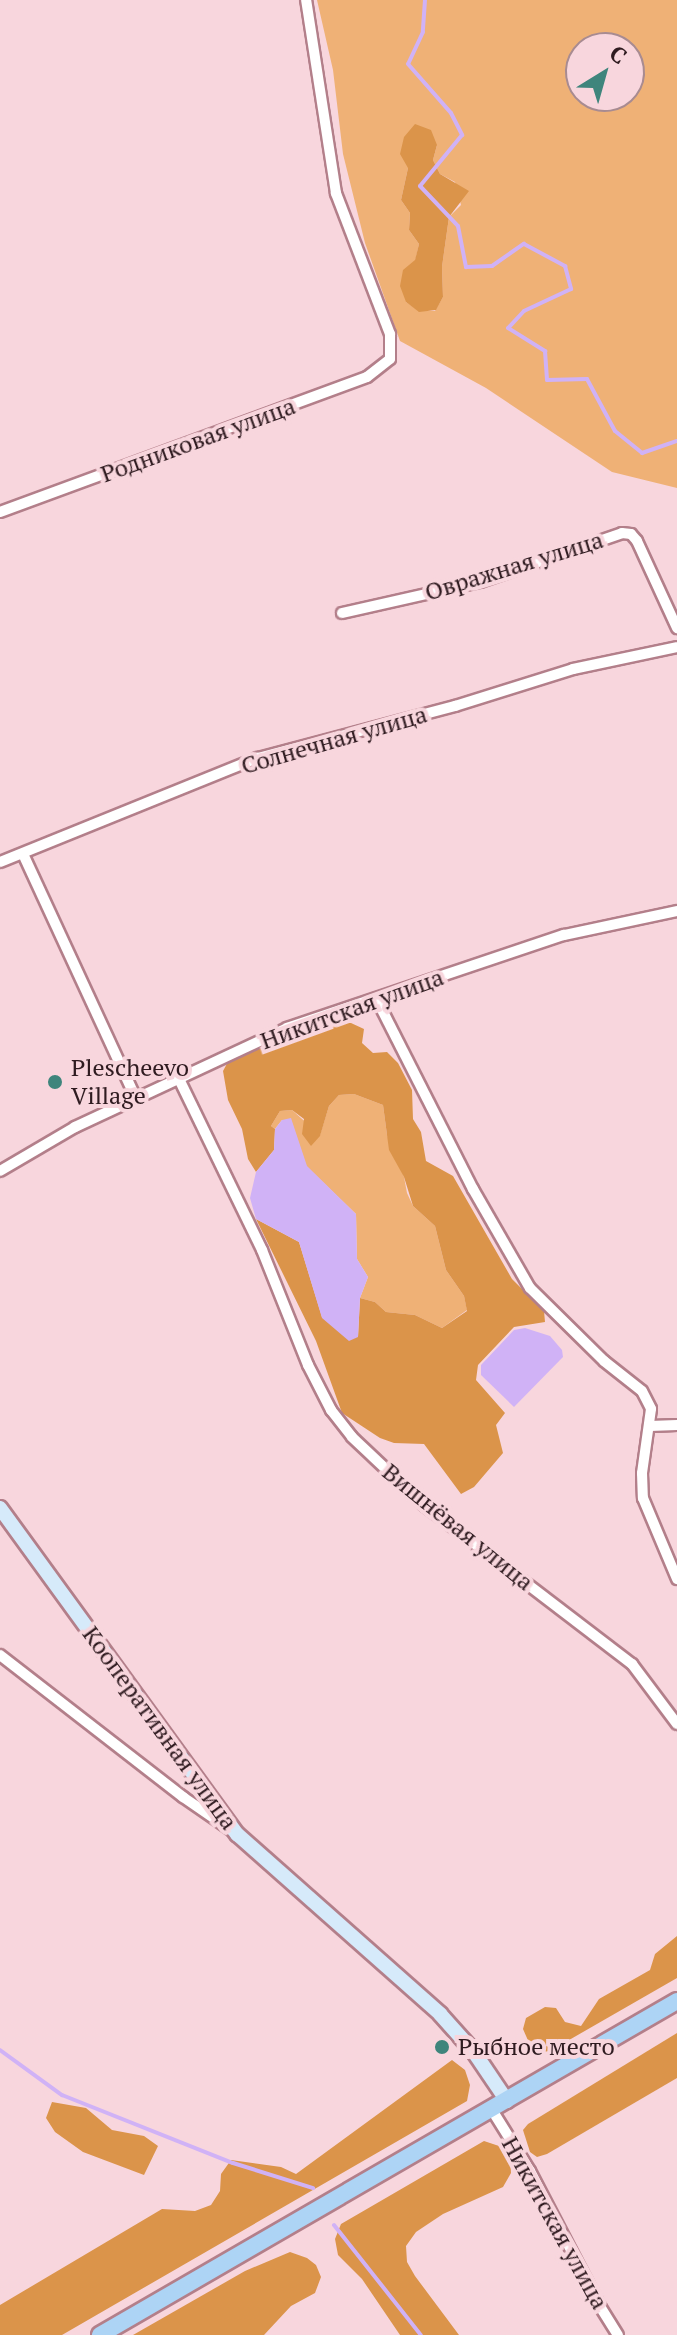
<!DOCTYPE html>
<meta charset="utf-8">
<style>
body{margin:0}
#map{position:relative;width:677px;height:2335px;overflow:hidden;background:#f8d6dd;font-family:"PT Serif",serif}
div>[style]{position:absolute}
.green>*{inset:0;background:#efb176}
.forest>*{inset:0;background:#db944a}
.water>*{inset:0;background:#d0b2f6}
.stream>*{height:4px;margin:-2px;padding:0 2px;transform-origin:2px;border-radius:2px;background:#d0b2f6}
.roads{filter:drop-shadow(2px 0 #b37f8a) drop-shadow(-2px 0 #b37f8a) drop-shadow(0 2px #b37f8a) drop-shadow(0 -2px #b37f8a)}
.street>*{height:10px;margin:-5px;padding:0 5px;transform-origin:5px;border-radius:5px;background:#fff}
.secondary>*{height:14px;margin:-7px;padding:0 7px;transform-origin:7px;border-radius:7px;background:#d6eafa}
.primary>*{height:16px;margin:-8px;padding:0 8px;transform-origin:8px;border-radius:8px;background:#add4f5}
.dots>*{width:22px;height:22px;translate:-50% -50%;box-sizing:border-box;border:4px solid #f8d6dd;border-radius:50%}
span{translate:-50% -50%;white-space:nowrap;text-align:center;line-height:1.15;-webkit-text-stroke:8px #f8d6dd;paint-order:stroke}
.street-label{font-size:24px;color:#2f1b20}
.poi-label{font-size:24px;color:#2f1b20}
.left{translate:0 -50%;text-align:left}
.north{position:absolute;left:565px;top:32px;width:80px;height:80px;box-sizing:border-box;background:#f8d6dd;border:2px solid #a88b91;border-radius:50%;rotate:37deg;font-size:22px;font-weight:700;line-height:32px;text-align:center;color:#2f1b20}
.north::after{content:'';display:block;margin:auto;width:28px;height:36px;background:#3f857c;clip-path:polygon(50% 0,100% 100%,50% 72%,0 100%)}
</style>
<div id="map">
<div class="green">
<div style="clip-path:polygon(evenodd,317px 0,677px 0,677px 488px,612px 472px,486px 388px,400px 341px,365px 243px,343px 154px,333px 70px,317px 0,581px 48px,629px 48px,629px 96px,581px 96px,581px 48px,317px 0,437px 145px,433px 160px,440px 174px,455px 182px,461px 205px,449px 217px,442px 267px,443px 297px,435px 311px,419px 311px,406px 302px,419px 244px,409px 230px,410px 213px,401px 200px,408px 168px,437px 145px)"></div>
<div style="clip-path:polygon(354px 1094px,383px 1105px,387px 1135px,404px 1177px,407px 1193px,413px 1206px,435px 1226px,446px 1270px,464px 1296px,467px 1310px,442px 1328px,415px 1315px,386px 1312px,375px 1302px,360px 1298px,368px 1277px,357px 1259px,356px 1214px,306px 1166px,282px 1120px,275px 1129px,271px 1126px,280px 1111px,292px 1110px,320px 1135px,329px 1106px,339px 1095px)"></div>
</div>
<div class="forest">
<div style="clip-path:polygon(415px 124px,431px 130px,437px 145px,433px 160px,440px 174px,469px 191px,449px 217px,442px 267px,443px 297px,436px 310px,419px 312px,406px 302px,400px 286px,403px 270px,415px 260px,419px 244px,409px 230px,410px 213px,401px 200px,408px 168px,400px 154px,404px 137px)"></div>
<div style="clip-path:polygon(320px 1023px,351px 1023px,364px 1029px,362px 1043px,373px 1053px,387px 1052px,398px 1063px,412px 1090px,413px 1119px,421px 1132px,426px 1161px,453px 1176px,512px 1279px,544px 1311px,545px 1322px,514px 1327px,478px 1365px,476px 1380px,505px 1413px,496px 1425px,503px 1453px,474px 1487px,461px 1494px,424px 1444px,394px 1443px,380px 1438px,342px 1413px,316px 1341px,256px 1219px,299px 1242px,322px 1317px,358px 1337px,360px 1298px,375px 1302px,386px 1312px,415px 1315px,442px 1328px,467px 1311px,464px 1296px,446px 1270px,435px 1226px,413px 1206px,404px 1177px,389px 1150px,383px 1105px,354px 1094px,339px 1095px,329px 1106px,320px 1136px,311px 1146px,302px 1134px,304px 1119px,292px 1110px,280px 1111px,271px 1126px,275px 1129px,274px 1150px,256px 1172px,248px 1159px,242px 1129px,228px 1100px,223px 1071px,229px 1060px)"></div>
<div style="clip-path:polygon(677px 1936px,677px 1978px,543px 2055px,530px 2045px,523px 2029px,526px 2018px,545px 2007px,556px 2008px,565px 2022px,581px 2026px,599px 1999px,650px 1970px,655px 1954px)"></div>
<div style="clip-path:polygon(677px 2033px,677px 2078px,547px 2154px,537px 2157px,530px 2152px,523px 2130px,528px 2124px)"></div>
<div style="clip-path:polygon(452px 2060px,465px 2070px,470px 2085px,467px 2101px,62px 2335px,0 2335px,0 2305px,162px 2209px,195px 2211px,211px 2205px,220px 2191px,221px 2174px,231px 2160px,281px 2167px,296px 2174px)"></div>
<div style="clip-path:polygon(52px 2102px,86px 2108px,112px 2130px,144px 2136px,158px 2146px,144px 2175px,83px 2152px,55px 2132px,46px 2118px)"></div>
<div style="clip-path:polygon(484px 2141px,499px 2146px,510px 2157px,511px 2173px,503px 2187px,443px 2214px,416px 2232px,406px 2246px,407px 2262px,415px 2276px,459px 2335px,400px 2335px,362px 2279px,338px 2255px,335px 2239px,341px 2224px)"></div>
<div style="clip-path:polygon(290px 2252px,307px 2258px,316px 2265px,321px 2277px,315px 2293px,291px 2306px,264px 2335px,133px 2335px,245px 2271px)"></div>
</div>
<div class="water">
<div style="clip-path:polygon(291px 1118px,307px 1166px,356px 1214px,357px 1259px,368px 1277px,360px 1298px,358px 1337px,349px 1341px,322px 1318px,299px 1242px,256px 1219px,250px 1198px,256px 1172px,274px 1150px,275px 1129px,282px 1120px)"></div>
<div style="clip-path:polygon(525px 1328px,550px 1336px,562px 1350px,563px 1357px,514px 1407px,481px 1375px,481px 1365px,514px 1330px)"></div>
</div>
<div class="stream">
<div style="left:425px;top:0;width:32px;rotate:94deg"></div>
<div style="left:423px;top:32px;width:35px;rotate:115deg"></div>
<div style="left:408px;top:64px;width:65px;rotate:48.7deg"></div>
<div style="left:451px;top:113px;width:25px;rotate:63deg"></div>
<div style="left:462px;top:135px;width:66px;rotate:129.5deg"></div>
<div style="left:420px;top:186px;width:55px;rotate:46.5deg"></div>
<div style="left:458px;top:226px;width:42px;rotate:79deg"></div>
<div style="left:466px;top:267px;width:26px;rotate:-2deg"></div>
<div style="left:492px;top:266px;width:39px;rotate:-35deg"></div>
<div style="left:524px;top:244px;width:47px;rotate:28.2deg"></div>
<div style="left:565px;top:266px;width:24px;rotate:75deg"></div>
<div style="left:571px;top:289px;width:52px;rotate:154.9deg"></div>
<div style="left:524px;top:311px;width:23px;rotate:133deg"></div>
<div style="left:508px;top:328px;width:44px;rotate:31.9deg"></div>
<div style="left:545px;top:351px;width:29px;rotate:86deg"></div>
<div style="left:547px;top:380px;width:40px;rotate:-1.4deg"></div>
<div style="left:587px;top:379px;width:59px;rotate:61.7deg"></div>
<div style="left:615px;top:431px;width:35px;rotate:39deg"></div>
<div style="left:642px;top:453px;width:37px;rotate:-19deg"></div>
<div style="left:0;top:2050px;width:77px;rotate:36deg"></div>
<div style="left:62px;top:2095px;width:184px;rotate:21.7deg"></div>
<div style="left:233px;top:2163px;width:84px;rotate:17.4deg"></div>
<div style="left:334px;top:2225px;width:140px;rotate:51.7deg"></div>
</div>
<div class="roads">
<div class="street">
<div style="left:0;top:512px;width:391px;rotate:-20.2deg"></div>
<div style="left:367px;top:377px;width:29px;rotate:-38deg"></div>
<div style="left:390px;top:359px;width:25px;rotate:-90deg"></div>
<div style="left:390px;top:334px;width:151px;rotate:-111deg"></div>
<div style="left:336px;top:193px;width:195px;rotate:-98.8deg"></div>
<div style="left:342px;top:613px;width:141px;rotate:-12.7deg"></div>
<div style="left:480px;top:582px;width:150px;rotate:-19deg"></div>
<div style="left:622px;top:533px;width:9px;rotate:6deg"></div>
<div style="left:631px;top:534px;width:9px;rotate:49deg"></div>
<div style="left:637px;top:541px;width:96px;rotate:65.3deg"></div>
<div style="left:23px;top:854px;width:270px;rotate:65.2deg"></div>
<div style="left:0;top:862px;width:278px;rotate:-22deg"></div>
<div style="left:258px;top:758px;width:204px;rotate:-14.8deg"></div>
<div style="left:455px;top:706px;width:124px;rotate:-17.4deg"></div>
<div style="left:573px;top:669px;width:106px;rotate:-11.9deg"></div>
<div style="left:377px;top:1000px;width:212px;rotate:63.1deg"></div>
<div style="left:473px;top:1189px;width:114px;rotate:60.1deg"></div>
<div style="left:530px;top:1288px;width:104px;rotate:44.6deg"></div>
<div style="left:604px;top:1361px;width:48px;rotate:38.3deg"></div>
<div style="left:642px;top:1391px;width:20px;rotate:63deg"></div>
<div style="left:651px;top:1409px;width:65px;rotate:98deg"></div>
<div style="left:642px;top:1473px;width:25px;rotate:88deg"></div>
<div style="left:643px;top:1498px;width:88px;rotate:67.2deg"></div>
<div style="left:179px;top:1079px;width:190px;rotate:64.1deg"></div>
<div style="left:262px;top:1250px;width:124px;rotate:68.2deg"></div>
<div style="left:308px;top:1365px;width:51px;rotate:62.9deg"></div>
<div style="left:331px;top:1410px;width:34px;rotate:52deg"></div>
<div style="left:352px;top:1437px;width:99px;rotate:43.4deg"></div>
<div style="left:424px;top:1505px;width:262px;rotate:37.4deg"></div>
<div style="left:632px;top:1664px;width:75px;rotate:53.1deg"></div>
<div style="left:0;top:1171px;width:87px;rotate:-30.4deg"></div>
<div style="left:75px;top:1127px;width:234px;rotate:-25deg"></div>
<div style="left:287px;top:1028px;width:292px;rotate:-18.6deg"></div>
<div style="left:564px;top:935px;width:116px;rotate:-12deg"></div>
<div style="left:650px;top:1426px;width:27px;rotate:-2deg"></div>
<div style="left:0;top:1655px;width:232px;rotate:37.8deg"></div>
<div style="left:183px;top:1797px;width:58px;rotate:34.5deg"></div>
<div style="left:492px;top:2110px;width:72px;rotate:58.1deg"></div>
<div style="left:530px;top:2171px;width:154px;rotate:62.6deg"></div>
<div style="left:601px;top:2308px;width:32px;rotate:58deg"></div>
</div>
<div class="secondary">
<div style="left:0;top:1508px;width:404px;rotate:54deg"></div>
<div style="left:238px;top:1835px;width:270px;rotate:41.5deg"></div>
<div style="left:440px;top:2014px;width:51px;rotate:48.2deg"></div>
<div style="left:474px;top:2052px;width:59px;rotate:56deg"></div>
</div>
<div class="primary">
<div style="left:100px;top:2335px;width:667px;rotate:-30.06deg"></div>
</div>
</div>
<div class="dots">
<div style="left:55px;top:1082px;background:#3f857c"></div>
<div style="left:442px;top:2047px;background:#3f857c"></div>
</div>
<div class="street-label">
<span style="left:198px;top:440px;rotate:-20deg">Родниковая улица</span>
<span style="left:514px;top:566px;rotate:-17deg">Овражная улица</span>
<span style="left:334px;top:740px;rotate:-16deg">Солнечная улица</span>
<span style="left:352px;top:1009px;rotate:-20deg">Никитская улица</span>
<span style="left:458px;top:1527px;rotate:39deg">Вишнёвая улица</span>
<span style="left:160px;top:1728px;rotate:54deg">Кооперативная улица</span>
<span style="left:555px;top:2223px;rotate:61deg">Никитская улица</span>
</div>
<div class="poi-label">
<span class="left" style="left:71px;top:1082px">Plescheevo<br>Village</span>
<span class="left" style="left:458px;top:2047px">Рыбное место</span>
</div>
<div class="north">С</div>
</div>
